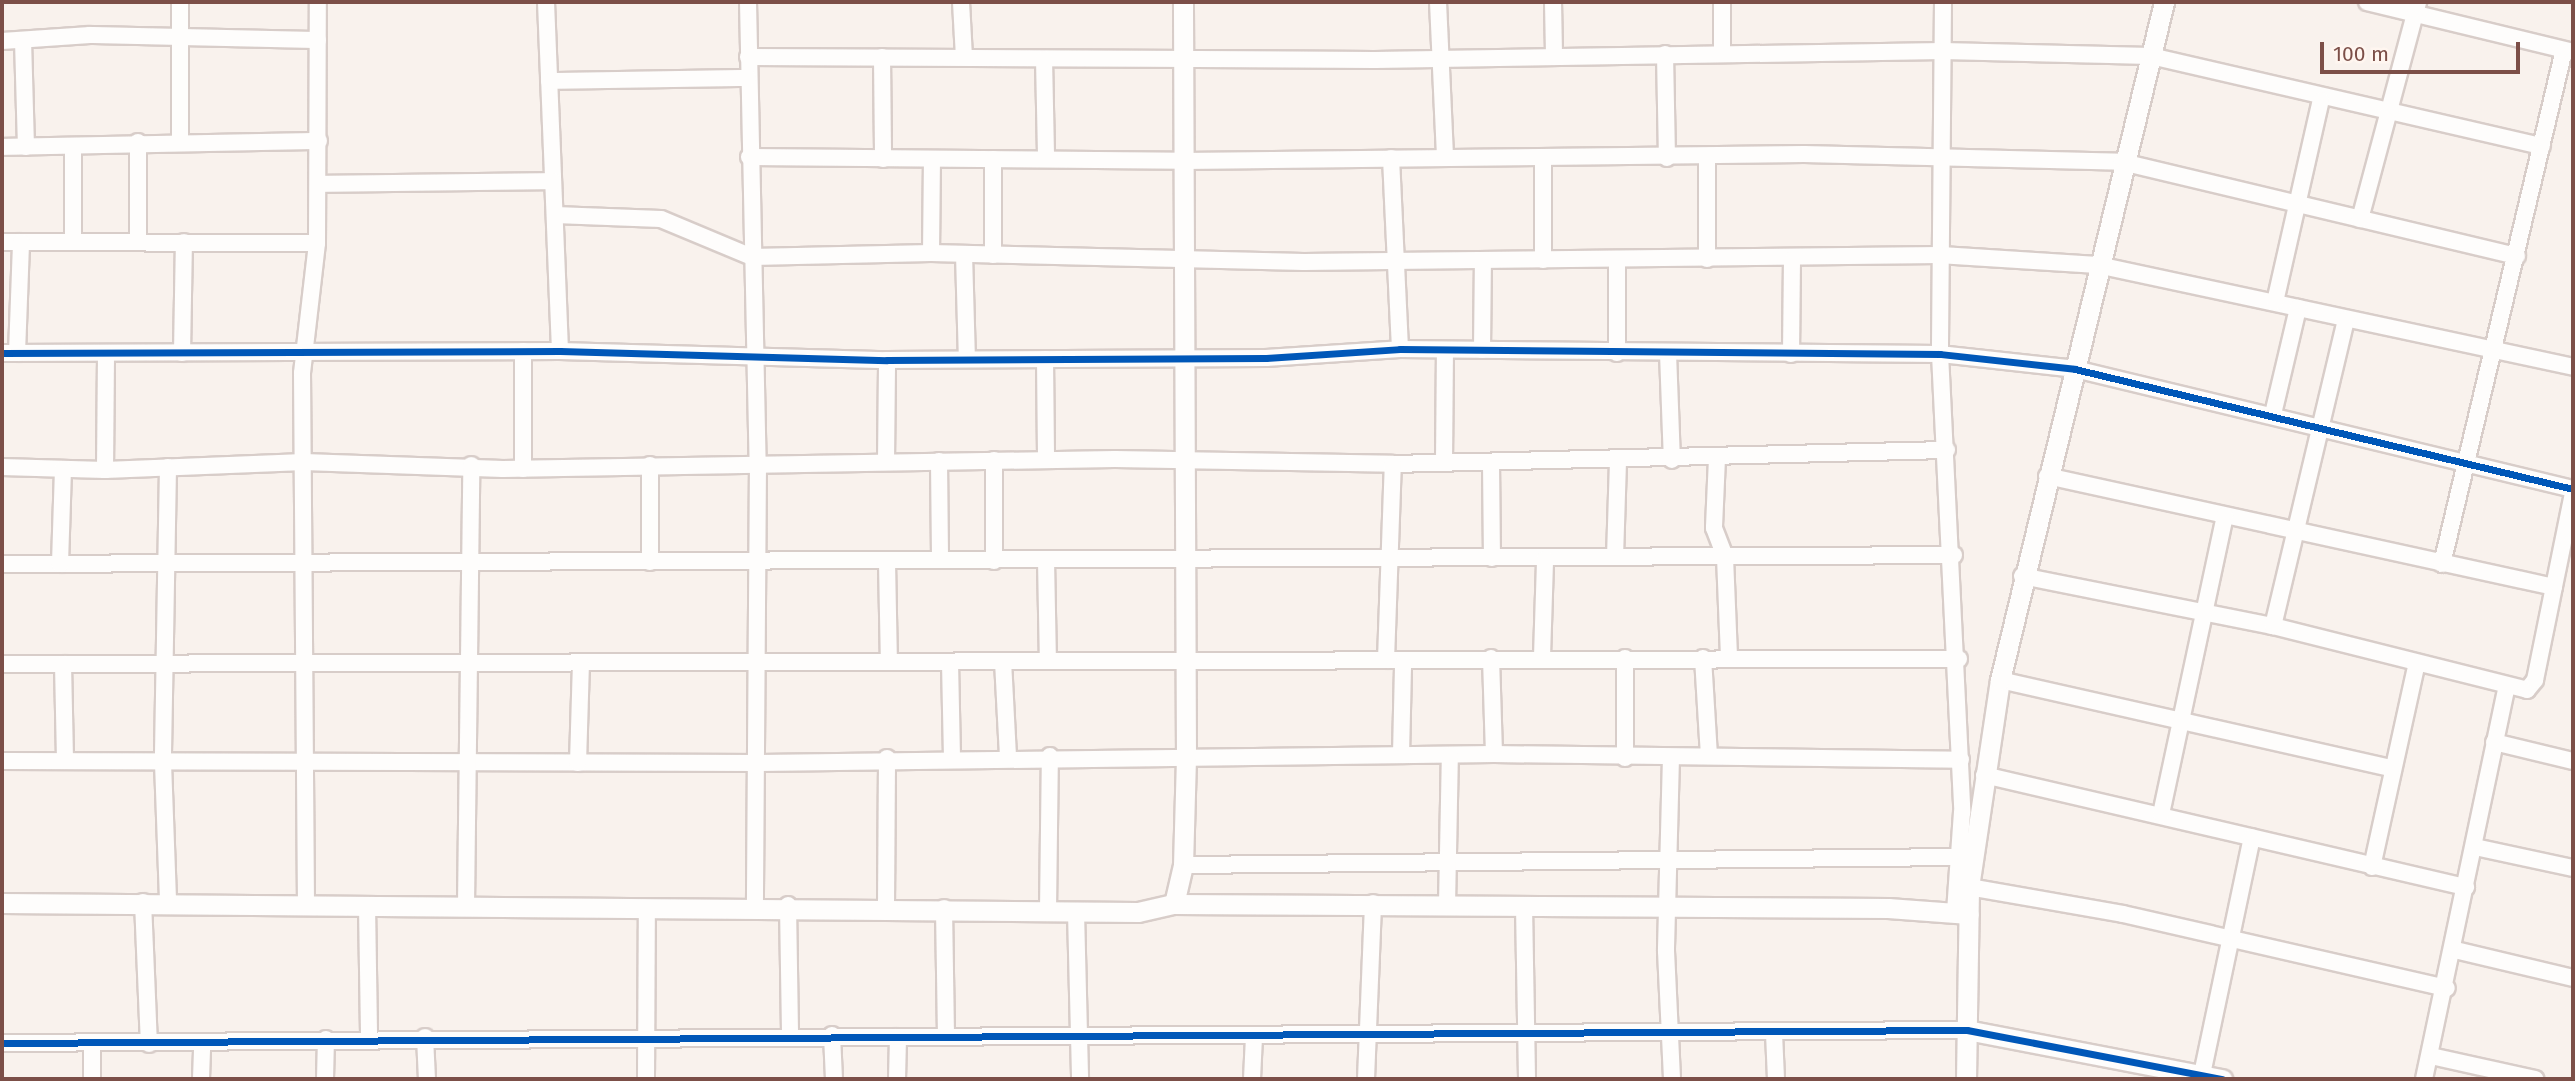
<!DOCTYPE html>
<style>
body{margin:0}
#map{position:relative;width:2575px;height:1081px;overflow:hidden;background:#f9f2ed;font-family:"Fira Sans",sans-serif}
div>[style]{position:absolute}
.roads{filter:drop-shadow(2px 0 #d8cdc9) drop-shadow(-2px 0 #d8cdc9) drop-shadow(0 2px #d8cdc9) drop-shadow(0 -2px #d8cdc9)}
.minor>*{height:16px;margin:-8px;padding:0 8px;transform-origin:8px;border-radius:8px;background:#fefdfc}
.tertiary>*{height:19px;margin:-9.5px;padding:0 9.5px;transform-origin:9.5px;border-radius:9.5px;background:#fefdfc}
.cycleway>*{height:7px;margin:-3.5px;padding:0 3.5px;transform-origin:3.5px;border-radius:3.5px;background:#0057b8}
span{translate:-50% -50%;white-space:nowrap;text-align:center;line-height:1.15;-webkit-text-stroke:6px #fff6f0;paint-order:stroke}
.frame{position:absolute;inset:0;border:4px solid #7c4f48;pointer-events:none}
.scale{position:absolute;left:2320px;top:42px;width:200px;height:32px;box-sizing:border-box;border:4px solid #7c4f48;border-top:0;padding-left:9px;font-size:21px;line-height:24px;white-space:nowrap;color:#7c4f48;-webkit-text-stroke:5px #fff6f0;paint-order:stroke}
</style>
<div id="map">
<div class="roads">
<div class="minor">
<div style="left:546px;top:2px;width:349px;rotate:87.7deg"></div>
<div style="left:748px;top:2px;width:460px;rotate:88.8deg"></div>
<div style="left:758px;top:462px;width:444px;rotate:90.4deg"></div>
<div style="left:961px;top:2px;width:55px;rotate:86.9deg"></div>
<div style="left:1438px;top:2px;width:155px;rotate:87.4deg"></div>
<div style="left:1553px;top:2px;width:52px;rotate:88.9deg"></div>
<div style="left:1943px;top:2px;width:352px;rotate:90.5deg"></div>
<div style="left:1940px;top:354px;width:459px;rotate:87.2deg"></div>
<div style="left:1962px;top:812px;width:100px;rotate:94deg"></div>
<div style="left:2367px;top:2px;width:212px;rotate:13.6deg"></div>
<div style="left:23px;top:40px;width:107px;rotate:88.4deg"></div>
<div style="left:2px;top:41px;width:88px;rotate:-3.9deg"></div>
<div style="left:90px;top:35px;width:228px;rotate:1.3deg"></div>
<div style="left:1722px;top:53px;width:51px;rotate:-90deg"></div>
<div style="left:1665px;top:54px;width:104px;rotate:88.9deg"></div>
<div style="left:748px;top:57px;width:627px;rotate:0.27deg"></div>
<div style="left:1375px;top:60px;width:568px;rotate:-0.91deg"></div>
<div style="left:1943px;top:51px;width:208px;rotate:1.4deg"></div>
<div style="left:2151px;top:56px;width:401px;rotate:13deg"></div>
<div style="left:882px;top:57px;width:102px;rotate:89.4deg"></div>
<div style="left:1044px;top:59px;width:99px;rotate:88.8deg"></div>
<div style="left:549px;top:81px;width:199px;rotate:-0.9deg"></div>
<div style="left:180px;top:140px;width:138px;rotate:-90deg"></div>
<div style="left:73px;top:146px;width:96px;rotate:90deg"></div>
<div style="left:2px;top:147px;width:317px;rotate:-1.1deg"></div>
<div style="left:749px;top:157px;width:434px;rotate:0.5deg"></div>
<div style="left:1183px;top:161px;width:621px;rotate:-0.65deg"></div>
<div style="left:1804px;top:154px;width:318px;rotate:1.4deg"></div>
<div style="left:2122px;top:162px;width:406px;rotate:13.4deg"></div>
<div style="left:1543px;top:157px;width:103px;rotate:90deg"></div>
<div style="left:1707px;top:157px;width:102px;rotate:90deg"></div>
<div style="left:1391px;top:158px;width:191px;rotate:87.3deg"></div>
<div style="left:993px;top:159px;width:96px;rotate:90deg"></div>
<div style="left:318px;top:184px;width:235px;rotate:-0.7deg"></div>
<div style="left:555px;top:215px;width:106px;rotate:2.2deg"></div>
<div style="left:661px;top:219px;width:99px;rotate:22.7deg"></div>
<div style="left:752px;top:257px;width:179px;rotate:-1.3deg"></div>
<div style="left:931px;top:253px;width:373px;rotate:1.4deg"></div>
<div style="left:1304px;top:262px;width:636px;rotate:-0.63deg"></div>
<div style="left:1940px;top:255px;width:158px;rotate:3.6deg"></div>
<div style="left:2098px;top:265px;width:486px;rotate:12.1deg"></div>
<div style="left:2360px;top:219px;width:225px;rotate:-75deg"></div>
<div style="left:2px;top:242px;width:315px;rotate:0.2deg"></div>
<div style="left:138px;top:242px;width:100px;rotate:-90deg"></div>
<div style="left:931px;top:253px;width:94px;rotate:-89.4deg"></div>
<div style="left:964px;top:254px;width:105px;rotate:88.4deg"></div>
<div style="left:2275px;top:302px;width:207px;rotate:-77.2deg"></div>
<div style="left:1482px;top:350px;width:89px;rotate:-89.4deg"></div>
<div style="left:523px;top:351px;width:118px;rotate:90deg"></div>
<div style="left:2px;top:353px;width:558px;rotate:-0.21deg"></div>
<div style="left:560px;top:351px;width:327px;rotate:1.6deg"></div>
<div style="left:887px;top:360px;width:379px;rotate:-0.3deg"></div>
<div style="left:1266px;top:358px;width:134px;rotate:-3.8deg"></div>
<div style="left:1400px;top:349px;width:540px;rotate:0.53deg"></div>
<div style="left:1940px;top:354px;width:136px;rotate:6.3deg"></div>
<div style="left:2075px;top:369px;width:512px;rotate:13.55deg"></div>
<div style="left:17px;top:353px;width:111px;rotate:-87.9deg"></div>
<div style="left:182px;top:353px;width:111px;rotate:-89deg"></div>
<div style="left:1617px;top:353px;width:93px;rotate:-90deg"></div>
<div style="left:1668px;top:353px;width:107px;rotate:87.9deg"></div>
<div style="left:1791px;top:354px;width:94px;rotate:-89.4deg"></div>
<div style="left:1045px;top:359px;width:101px;rotate:89.4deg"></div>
<div style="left:2273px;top:414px;width:109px;rotate:-76.7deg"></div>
<div style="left:1717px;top:458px;width:70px;rotate:92.5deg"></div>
<div style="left:1714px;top:528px;width:31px;rotate:69deg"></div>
<div style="left:1725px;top:557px;width:101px;rotate:87.7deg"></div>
<div style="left:939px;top:461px;width:99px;rotate:89.4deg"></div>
<div style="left:886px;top:462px;width:102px;rotate:-89.4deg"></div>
<div style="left:1444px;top:462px;width:111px;rotate:-89.5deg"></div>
<div style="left:1491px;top:463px;width:95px;rotate:89.4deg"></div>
<div style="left:2px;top:467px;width:103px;rotate:1.7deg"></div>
<div style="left:105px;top:470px;width:199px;rotate:-2.3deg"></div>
<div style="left:304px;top:462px;width:199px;rotate:2deg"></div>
<div style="left:503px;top:469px;width:612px;rotate:-0.94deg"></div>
<div style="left:1115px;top:459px;width:278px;rotate:1deg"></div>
<div style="left:1393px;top:464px;width:554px;rotate:-1.45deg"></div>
<div style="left:168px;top:467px;width:296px;rotate:91deg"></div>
<div style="left:163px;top:763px;width:138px;rotate:87.9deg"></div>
<div style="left:105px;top:470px;width:116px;rotate:-89.5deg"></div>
<div style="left:2047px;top:476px;width:519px;rotate:12.35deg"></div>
<div style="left:1615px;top:557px;width:96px;rotate:-88.2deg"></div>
<div style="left:1046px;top:560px;width:100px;rotate:88.9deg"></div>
<div style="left:994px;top:561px;width:101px;rotate:-90deg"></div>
<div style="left:650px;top:562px;width:97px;rotate:-90deg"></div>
<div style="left:887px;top:562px;width:100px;rotate:88.9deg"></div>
<div style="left:2px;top:564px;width:1952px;rotate:-0.26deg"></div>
<div style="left:60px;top:564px;width:95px;rotate:-88.2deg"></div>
<div style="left:2442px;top:564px;width:528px;rotate:-76.65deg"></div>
<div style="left:2022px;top:576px;width:256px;rotate:11.3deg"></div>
<div style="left:2273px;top:626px;width:262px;rotate:14.1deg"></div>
<div style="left:2527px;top:690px;width:13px;rotate:-51deg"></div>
<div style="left:2535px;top:680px;width:191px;rotate:-78.5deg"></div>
<div style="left:2273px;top:626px;width:315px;rotate:-76.6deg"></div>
<div style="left:1542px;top:657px;width:98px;rotate:-88.2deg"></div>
<div style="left:1491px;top:658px;width:96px;rotate:88.2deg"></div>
<div style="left:1625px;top:658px;width:100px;rotate:90deg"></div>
<div style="left:1703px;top:658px;width:98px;rotate:86.5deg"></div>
<div style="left:1386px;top:660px;width:196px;rotate:-88deg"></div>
<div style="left:1003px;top:661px;width:95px;rotate:87deg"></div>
<div style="left:950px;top:662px;width:95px;rotate:88.8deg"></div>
<div style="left:2px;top:664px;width:1957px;rotate:-0.15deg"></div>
<div style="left:63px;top:664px;width:95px;rotate:88.8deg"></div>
<div style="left:2000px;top:680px;width:402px;rotate:12.7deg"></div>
<div style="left:2494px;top:742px;width:81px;rotate:13.5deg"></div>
<div style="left:1401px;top:755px;width:91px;rotate:-88.7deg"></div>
<div style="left:1671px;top:757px;width:194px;rotate:91.5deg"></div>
<div style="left:1666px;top:951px;width:128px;rotate:87.3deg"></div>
<div style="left:2px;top:761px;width:757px;rotate:0.15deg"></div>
<div style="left:759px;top:763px;width:735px;rotate:-0.7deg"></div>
<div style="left:1494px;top:754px;width:467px;rotate:0.7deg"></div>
<div style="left:578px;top:763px;width:99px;rotate:-88.3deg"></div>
<div style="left:1984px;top:775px;width:495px;rotate:13.1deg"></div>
<div style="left:2161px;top:814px;width:305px;rotate:-77.9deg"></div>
<div style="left:2475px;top:847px;width:100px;rotate:12.1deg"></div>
<div style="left:1183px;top:865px;width:778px;rotate:-0.59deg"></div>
<div style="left:2372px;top:867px;width:209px;rotate:-77.6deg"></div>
<div style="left:1969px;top:887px;width:156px;rotate:9.9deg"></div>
<div style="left:2123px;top:914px;width:332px;rotate:12.9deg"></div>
<div style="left:143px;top:902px;width:142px;rotate:87.6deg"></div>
<div style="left:306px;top:905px;width:532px;rotate:-90.43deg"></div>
<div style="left:302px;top:373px;width:131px;rotate:-83.4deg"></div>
<div style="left:317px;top:243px;width:241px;rotate:-89.8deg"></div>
<div style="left:367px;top:905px;width:133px;rotate:89.1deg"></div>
<div style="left:466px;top:905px;width:440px;rotate:-89.3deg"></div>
<div style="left:788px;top:905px;width:131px;rotate:89.1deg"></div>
<div style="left:1447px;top:905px;width:150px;rotate:-88.9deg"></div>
<div style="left:886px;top:906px;width:148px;rotate:-89.6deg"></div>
<div style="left:1524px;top:906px;width:173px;rotate:89deg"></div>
<div style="left:944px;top:908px;width:129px;rotate:89.1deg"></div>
<div style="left:1048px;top:911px;width:155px;rotate:-89.3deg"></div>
<div style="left:1076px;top:912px;width:167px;rotate:88.6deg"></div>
<div style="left:2455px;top:950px;width:121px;rotate:13.3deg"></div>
<div style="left:1774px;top:1033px;width:46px;rotate:87.5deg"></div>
<div style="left:832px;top:1035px;width:44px;rotate:87.4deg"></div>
<div style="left:425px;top:1037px;width:42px;rotate:87.3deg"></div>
<div style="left:2px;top:1043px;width:1965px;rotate:-0.38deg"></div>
<div style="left:2431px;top:1056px;width:107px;rotate:12.5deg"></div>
<div style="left:92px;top:1079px;width:37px;rotate:-90deg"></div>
<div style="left:201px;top:1079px;width:36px;rotate:-88deg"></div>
<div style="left:325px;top:1079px;width:40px;rotate:-88.6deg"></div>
<div style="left:646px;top:1079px;width:171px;rotate:-89.7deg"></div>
<div style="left:897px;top:1079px;width:42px;rotate:-88.6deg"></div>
<div style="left:1252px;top:1079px;width:43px;rotate:-87.3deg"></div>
<div style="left:1366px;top:1079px;width:176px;rotate:-87.7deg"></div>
<div style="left:2201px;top:1079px;width:247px;rotate:-78.1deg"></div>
<div style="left:2424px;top:1079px;width:402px;rotate:-78.1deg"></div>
</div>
<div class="tertiary">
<div style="left:2px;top:903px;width:1136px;rotate:0.45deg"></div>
<div style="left:1138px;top:912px;width:37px;rotate:-13deg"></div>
<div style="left:1174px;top:904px;width:40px;rotate:-77deg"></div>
<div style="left:1183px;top:865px;width:108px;rotate:-88.4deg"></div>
<div style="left:1186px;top:757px;width:755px;rotate:-90.23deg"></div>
<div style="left:1174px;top:904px;width:714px;rotate:0.32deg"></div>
<div style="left:1888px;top:908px;width:81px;rotate:4.2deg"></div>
<div style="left:1967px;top:1030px;width:260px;rotate:10.9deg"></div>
<div style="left:1966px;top:1079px;width:192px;rotate:-89.1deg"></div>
<div style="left:1969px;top:887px;width:209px;rotate:-81.5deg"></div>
<div style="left:2000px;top:680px;width:698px;rotate:-76.4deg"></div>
</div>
</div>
<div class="cycleway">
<div style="left:2px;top:353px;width:558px;rotate:-0.21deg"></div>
<div style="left:560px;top:351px;width:327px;rotate:1.6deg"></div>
<div style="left:887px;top:360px;width:379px;rotate:-0.3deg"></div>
<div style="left:1266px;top:358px;width:134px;rotate:-3.8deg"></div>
<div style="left:1400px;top:349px;width:540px;rotate:0.53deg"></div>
<div style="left:1940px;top:354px;width:136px;rotate:6.3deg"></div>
<div style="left:2075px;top:369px;width:512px;rotate:13.55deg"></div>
<div style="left:2px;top:1043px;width:1965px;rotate:-0.38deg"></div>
<div style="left:1967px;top:1030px;width:260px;rotate:10.9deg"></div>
</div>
<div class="frame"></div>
<div class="scale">100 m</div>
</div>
